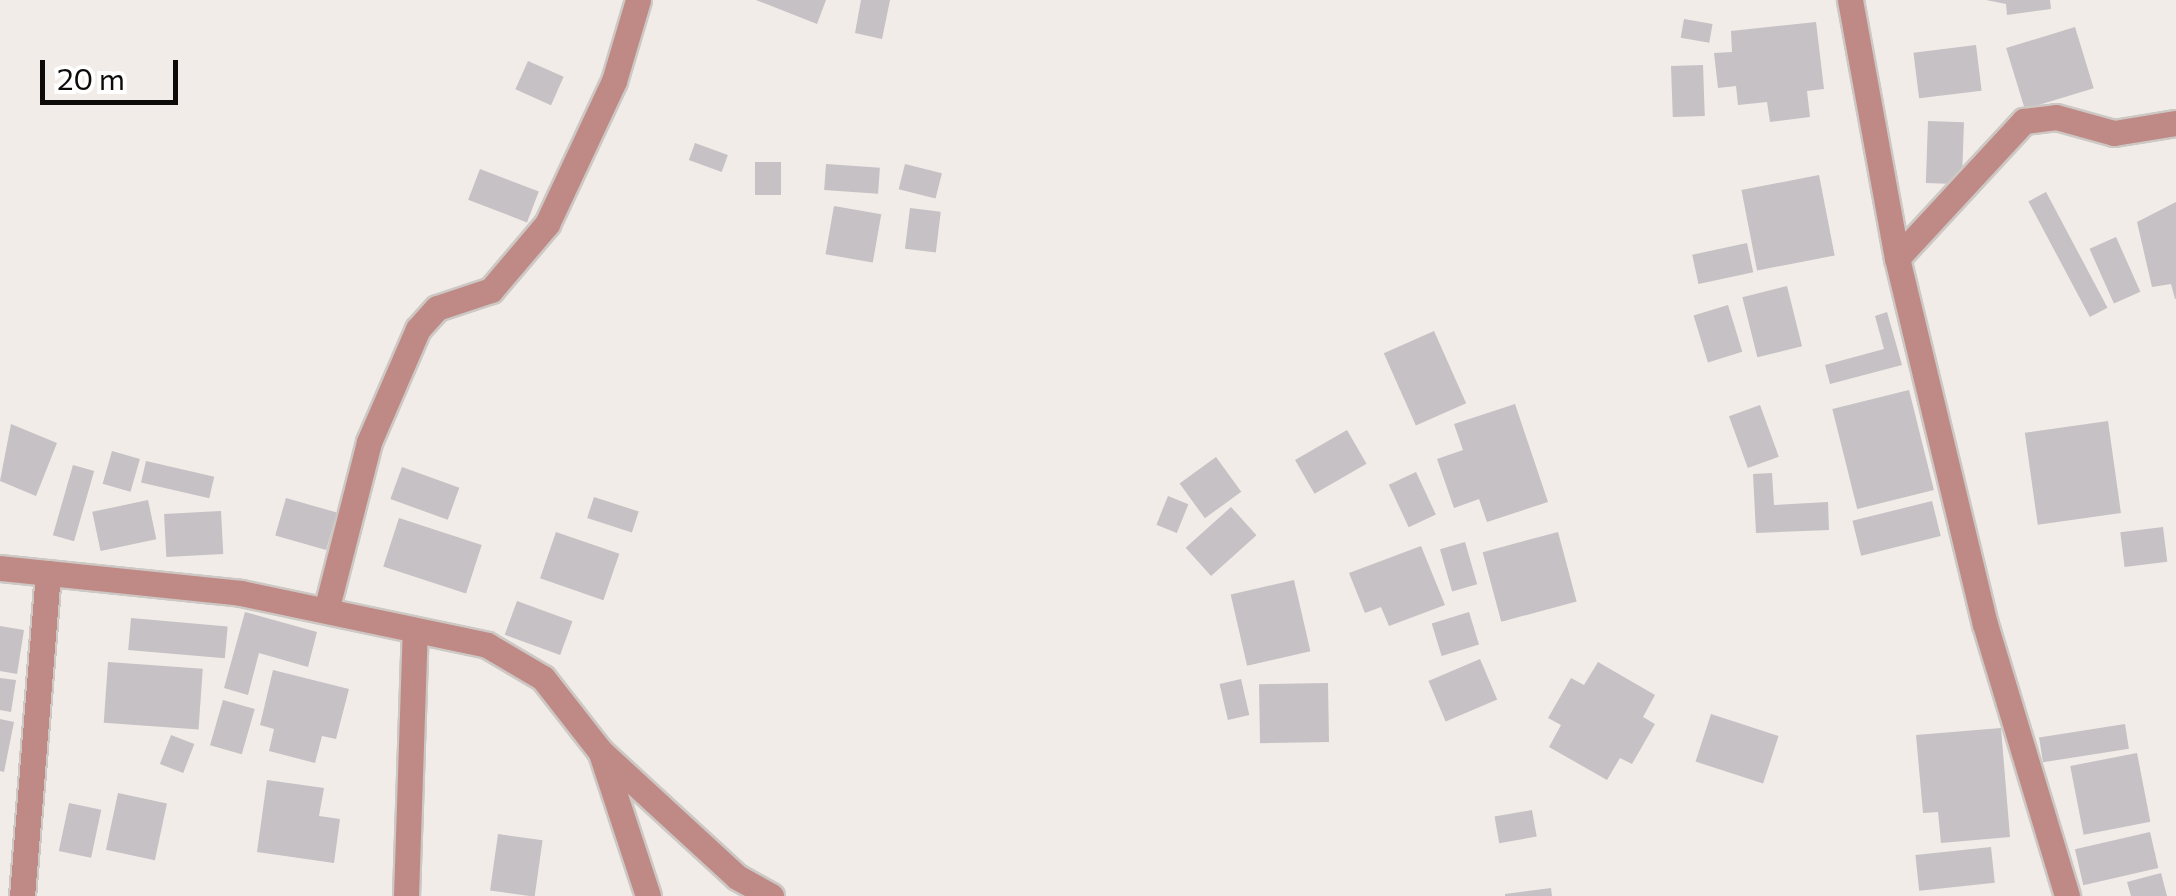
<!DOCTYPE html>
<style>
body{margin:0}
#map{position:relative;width:2176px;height:896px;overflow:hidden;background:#f1ece8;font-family:Commissioner,sans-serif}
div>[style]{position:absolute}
.building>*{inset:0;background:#c5c1c5;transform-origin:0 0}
.roads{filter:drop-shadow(2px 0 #cdc8c4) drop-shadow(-2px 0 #cdc8c4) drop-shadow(0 2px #cdc8c4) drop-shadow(0 -2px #cdc8c4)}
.street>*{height:25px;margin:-12.5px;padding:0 12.5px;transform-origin:12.5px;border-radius:12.5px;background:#bf8985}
span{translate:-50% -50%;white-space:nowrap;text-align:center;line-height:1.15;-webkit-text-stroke:9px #fff;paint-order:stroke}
.scale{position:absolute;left:40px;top:60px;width:138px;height:45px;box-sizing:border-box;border:5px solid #0d0b0a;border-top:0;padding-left:12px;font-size:30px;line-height:35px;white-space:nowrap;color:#0d0b0a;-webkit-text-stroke:8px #fff;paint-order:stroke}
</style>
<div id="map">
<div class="building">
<div style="clip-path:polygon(756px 0,826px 0,817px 24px)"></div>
<div style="clip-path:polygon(861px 0,890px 0,882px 39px,855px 33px)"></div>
<div style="clip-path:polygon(1986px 0,2050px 0,2051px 9px,2007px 15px,2006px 4px)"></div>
<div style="left:1684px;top:19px;width:29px;height:19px;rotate:10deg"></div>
<div style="clip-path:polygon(1816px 22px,1824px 89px,1807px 91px,1810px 117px,1770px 122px,1767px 102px,1738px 105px,1736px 86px,1718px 88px,1714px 53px,1732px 52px,1731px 31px)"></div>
<div style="left:2075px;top:27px;width:64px;height:72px;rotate:73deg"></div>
<div style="left:1976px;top:45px;width:46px;height:63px;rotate:83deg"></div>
<div style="left:528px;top:61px;width:39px;height:31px;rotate:24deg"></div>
<div style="left:1703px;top:65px;width:51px;height:32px;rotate:88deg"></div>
<div style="left:1928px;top:121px;width:36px;height:62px;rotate:2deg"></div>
<div style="left:695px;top:143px;width:35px;height:18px;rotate:20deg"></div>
<div style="left:755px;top:162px;width:26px;height:33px"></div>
<div style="left:826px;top:164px;width:54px;height:26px;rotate:4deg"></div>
<div style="left:905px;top:164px;width:38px;height:26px;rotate:14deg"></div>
<div style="left:480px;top:169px;width:63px;height:33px;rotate:21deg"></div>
<div style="left:1819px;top:175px;width:82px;height:79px;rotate:79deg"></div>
<div style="left:2046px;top:192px;width:131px;height:20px;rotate:62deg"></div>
<div style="clip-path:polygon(2176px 202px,2176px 299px,2175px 299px,2171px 284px,2152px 287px,2137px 222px)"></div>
<div style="left:834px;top:206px;width:48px;height:49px;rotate:10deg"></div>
<div style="left:910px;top:208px;width:31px;height:41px;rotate:7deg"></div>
<div style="left:2116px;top:237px;width:60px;height:29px;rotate:66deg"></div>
<div style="left:1747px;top:243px;width:30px;height:56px;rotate:78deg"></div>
<div style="left:1787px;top:286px;width:62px;height:46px;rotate:76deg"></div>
<div style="left:1728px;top:305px;width:49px;height:36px;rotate:73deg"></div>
<div style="clip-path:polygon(1887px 312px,1902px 365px,1830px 384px,1825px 365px,1884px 349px,1875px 316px)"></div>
<div style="left:1434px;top:331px;width:79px;height:55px;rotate:66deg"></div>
<div style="left:1909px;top:390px;width:103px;height:79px;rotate:76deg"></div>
<div style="clip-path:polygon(1515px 404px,1548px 502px,1487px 522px,1479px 499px,1454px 508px,1437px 459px,1463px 450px,1454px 424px)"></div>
<div style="left:1760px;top:405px;width:55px;height:33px;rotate:70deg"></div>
<div style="left:2108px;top:421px;width:93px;height:84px;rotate:82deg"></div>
<div style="clip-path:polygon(11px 424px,57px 443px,36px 496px,0 481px)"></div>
<div style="left:1347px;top:430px;width:39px;height:60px;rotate:60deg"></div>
<div style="left:112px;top:451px;width:29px;height:34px;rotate:16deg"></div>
<div style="left:1216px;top:457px;width:43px;height:45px;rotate:54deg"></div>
<div style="left:146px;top:461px;width:70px;height:22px;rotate:13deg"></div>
<div style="left:73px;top:465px;width:22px;height:73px;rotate:16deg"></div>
<div style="left:402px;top:467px;width:61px;height:34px;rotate:20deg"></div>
<div style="left:1416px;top:472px;width:47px;height:30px;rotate:65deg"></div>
<div style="clip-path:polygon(1772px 473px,1774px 505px,1828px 502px,1829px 530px,1756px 533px,1753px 474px)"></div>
<div style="left:1168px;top:496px;width:22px;height:31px;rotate:22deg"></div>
<div style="left:594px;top:497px;width:47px;height:22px;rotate:18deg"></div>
<div style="left:286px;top:498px;width:53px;height:39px;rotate:16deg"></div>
<div style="left:148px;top:500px;width:40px;height:57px;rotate:78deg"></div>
<div style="left:1932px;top:501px;width:36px;height:82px;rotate:76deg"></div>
<div style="left:1231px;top:507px;width:38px;height:61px;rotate:48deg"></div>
<div style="left:221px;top:511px;width:43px;height:57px;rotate:87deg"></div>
<div style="left:399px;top:518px;width:87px;height:51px;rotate:18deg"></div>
<div style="left:2163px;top:527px;width:35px;height:43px;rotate:83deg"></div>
<div style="left:556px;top:532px;width:67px;height:49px;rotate:19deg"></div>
<div style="left:1558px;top:532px;width:72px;height:78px;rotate:75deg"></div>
<div style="left:1465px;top:542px;width:44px;height:26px;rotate:74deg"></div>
<div style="clip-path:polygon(1421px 546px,1445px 605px,1389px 626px,1381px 607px,1365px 613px,1349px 573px)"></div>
<div style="left:1294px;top:580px;width:73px;height:65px;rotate:77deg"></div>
<div style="left:517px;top:601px;width:59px;height:36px;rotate:20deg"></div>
<div style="clip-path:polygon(245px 612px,317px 632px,308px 667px,259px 653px,248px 695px,224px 688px)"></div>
<div style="left:1469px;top:612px;width:34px;height:39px;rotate:73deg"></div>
<div style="left:131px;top:618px;width:97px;height:32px;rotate:5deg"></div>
<div style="clip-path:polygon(0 626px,24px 630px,17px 674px,0 671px)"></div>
<div style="left:1480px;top:659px;width:44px;height:56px;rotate:67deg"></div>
<div style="left:108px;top:662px;width:95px;height:61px;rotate:4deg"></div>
<div style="clip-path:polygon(1598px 662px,1655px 695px,1643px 717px,1655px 724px,1632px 764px,1620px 758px,1607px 780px,1549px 747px,1561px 725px,1548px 718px,1571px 678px,1584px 685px)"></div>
<div style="clip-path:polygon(273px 670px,349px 689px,336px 739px,322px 736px,315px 763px,269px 751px,274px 729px,260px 725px)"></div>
<div style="clip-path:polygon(0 678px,16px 680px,11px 712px,0 710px)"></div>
<div style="left:1241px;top:679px;width:37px;height:22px;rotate:77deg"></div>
<div style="left:1328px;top:683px;width:59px;height:69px;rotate:89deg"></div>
<div style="left:223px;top:700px;width:33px;height:47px;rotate:16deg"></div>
<div style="left:1711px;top:714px;width:71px;height:50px;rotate:18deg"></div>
<div style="clip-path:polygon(0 719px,14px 722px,4px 772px,0 771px)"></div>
<div style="left:2125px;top:724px;width:25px;height:87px;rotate:81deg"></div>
<div style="clip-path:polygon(2001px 728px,2010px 837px,1941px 843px,1938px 812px,1923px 813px,1916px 735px)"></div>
<div style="left:171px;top:735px;width:25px;height:31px;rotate:21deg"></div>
<div style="left:2137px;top:753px;width:70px;height:68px;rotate:79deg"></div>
<div style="clip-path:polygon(267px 780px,324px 788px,319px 816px,340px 819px,334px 863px,257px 852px)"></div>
<div style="left:118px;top:793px;width:50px;height:58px;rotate:12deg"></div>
<div style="left:69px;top:803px;width:33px;height:49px;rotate:12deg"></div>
<div style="left:1532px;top:810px;width:27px;height:38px;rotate:80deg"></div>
<div style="left:2150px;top:832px;width:37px;height:77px;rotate:77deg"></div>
<div style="left:498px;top:834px;width:45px;height:57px;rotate:8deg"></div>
<div style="left:1991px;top:847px;width:36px;height:76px;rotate:84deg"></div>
<div style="clip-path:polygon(2161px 873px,2167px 896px,2131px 896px,2127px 882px)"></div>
<div style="clip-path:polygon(1551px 888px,1552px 896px,1505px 896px,1505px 894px)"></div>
</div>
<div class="roads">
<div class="street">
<div style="left:1850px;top:0;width:262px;rotate:79.7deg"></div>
<div style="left:1897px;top:258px;width:376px;rotate:76.5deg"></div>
<div style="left:1985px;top:624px;width:284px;rotate:73.2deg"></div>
<div style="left:1897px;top:258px;width:187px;rotate:-47.2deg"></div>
<div style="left:2024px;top:121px;width:32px;rotate:-7deg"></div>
<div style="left:2056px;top:117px;width:60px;rotate:15.4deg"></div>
<div style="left:2114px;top:133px;width:63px;rotate:-9.2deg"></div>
<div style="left:0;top:568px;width:242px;rotate:5.9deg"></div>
<div style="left:241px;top:593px;width:251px;rotate:11.9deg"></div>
<div style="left:487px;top:645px;width:65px;rotate:30.5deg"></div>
<div style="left:543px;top:678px;width:93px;rotate:52deg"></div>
<div style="left:600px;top:751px;width:186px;rotate:42.6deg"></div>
<div style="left:737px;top:877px;width:39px;rotate:29deg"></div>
<div style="left:327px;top:607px;width:170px;rotate:-75.7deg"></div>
<div style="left:369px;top:442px;width:123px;rotate:-66.6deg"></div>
<div style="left:418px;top:329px;width:28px;rotate:-48deg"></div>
<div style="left:437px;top:308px;width:57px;rotate:-18.4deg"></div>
<div style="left:491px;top:290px;width:87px;rotate:-49.7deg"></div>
<div style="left:547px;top:224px;width:158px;rotate:-64.9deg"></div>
<div style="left:614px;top:81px;width:84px;rotate:-73.5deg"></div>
<div style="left:602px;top:756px;width:147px;rotate:71.8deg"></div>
<div style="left:22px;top:896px;width:324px;rotate:-85.4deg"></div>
<div style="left:406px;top:896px;width:265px;rotate:-88.1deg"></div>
</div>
</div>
<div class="scale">20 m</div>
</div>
